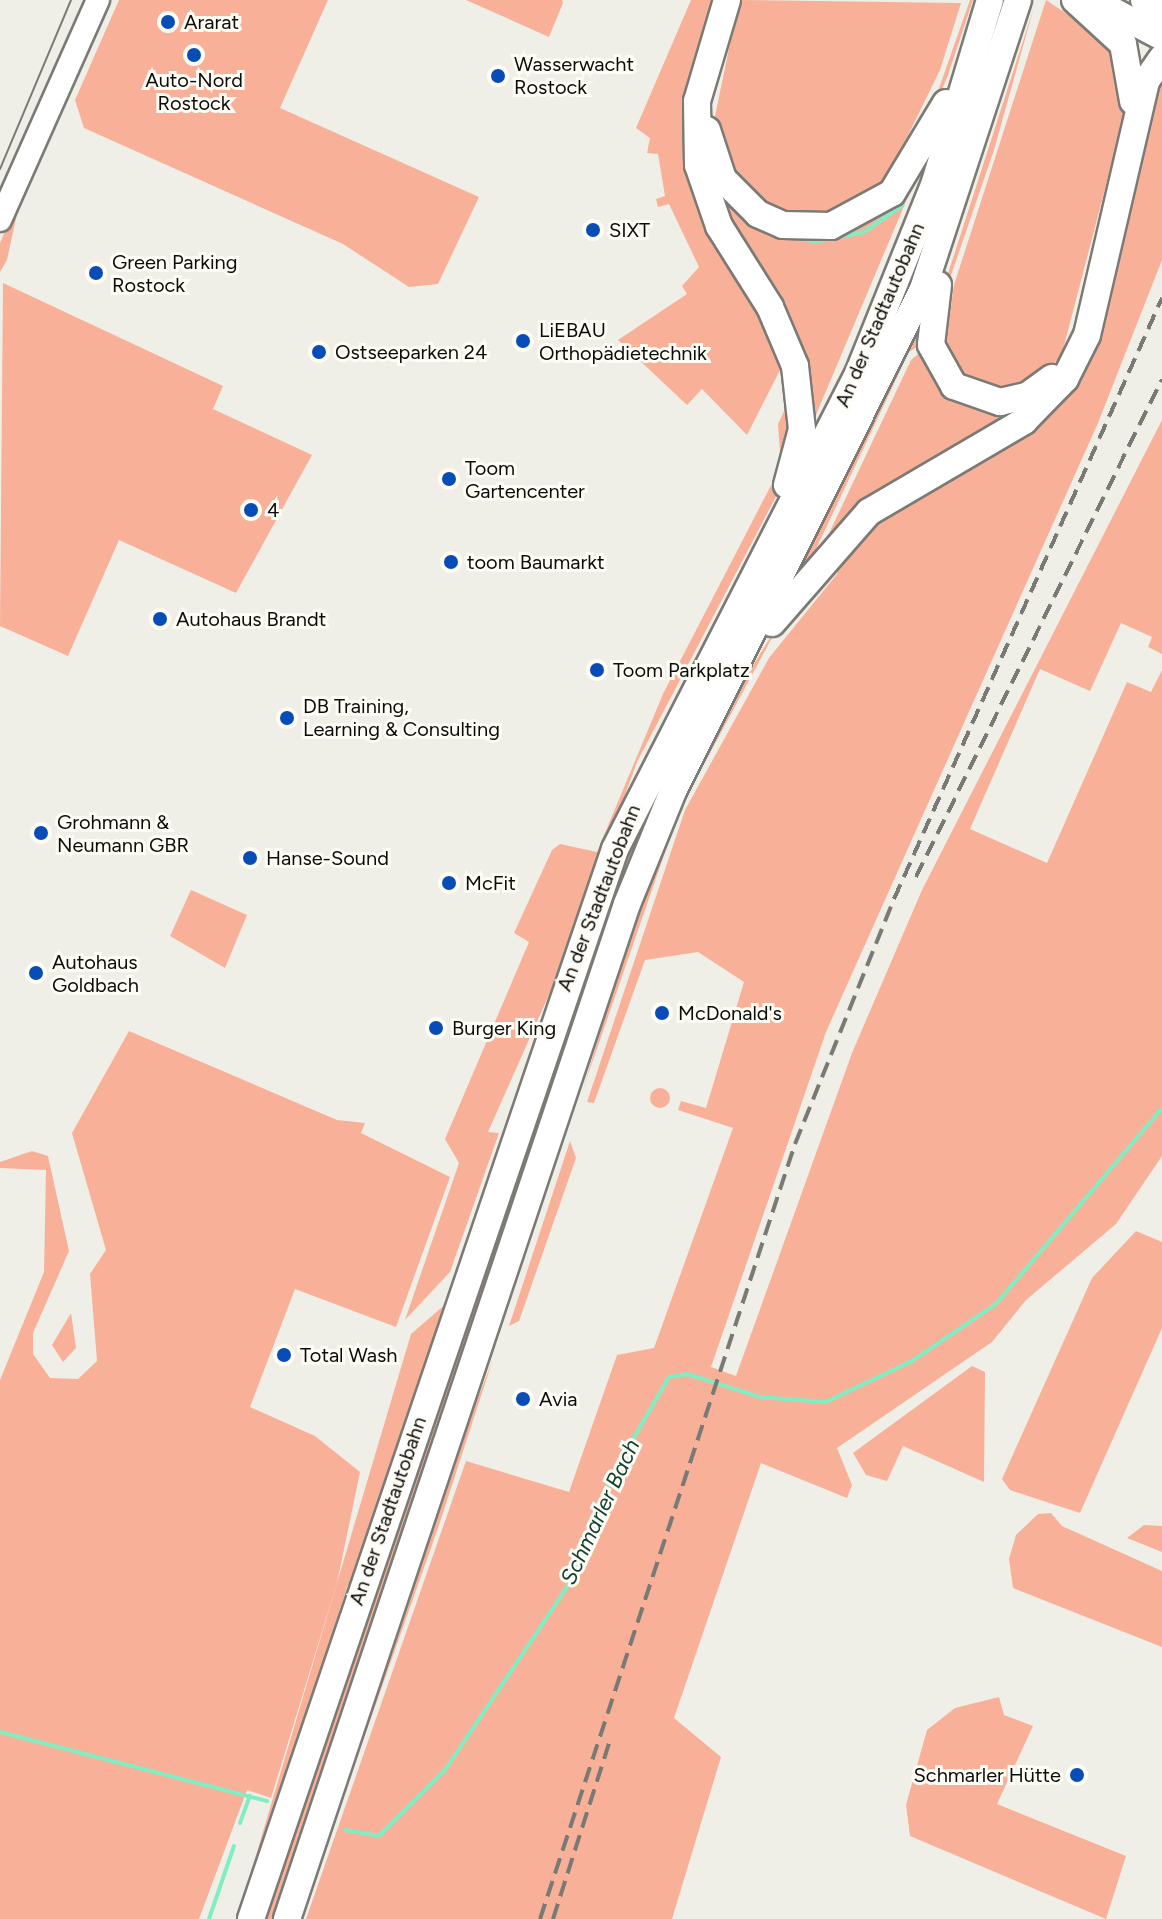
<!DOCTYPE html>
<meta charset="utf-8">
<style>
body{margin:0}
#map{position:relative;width:1162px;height:1919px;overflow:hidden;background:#efefe8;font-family:Figtree,sans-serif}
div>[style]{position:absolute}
.green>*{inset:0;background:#f8b198}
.round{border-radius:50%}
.stream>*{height:4px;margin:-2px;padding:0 2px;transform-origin:2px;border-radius:2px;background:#82edc2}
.roads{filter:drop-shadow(2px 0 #7b7a74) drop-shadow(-2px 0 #7b7a74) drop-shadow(0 2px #7b7a74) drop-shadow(0 -2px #7b7a74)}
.secondary>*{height:22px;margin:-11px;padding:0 11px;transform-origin:11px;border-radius:11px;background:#fff}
.trunk>*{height:26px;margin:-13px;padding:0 13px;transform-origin:13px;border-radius:13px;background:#fff}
.tram>*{height:2px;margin:-1px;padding:0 1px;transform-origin:1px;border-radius:1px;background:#797975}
.rail>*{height:4px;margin-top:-2px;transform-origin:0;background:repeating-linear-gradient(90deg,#797975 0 16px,transparent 0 24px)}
.dots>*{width:22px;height:22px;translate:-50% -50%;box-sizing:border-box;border:4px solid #fdfcf5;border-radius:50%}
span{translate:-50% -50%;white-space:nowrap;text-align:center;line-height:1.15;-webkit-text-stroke:6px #fdfcf5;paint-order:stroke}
.poi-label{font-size:20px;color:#0c0c0a}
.left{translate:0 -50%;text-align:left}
.right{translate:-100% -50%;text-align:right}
.street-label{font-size:20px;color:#0c0c0a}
.water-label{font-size:22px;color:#0f3f2e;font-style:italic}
</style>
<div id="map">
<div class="green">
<div style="clip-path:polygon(119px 0,328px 0,280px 108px,479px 197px,438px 284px,409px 287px,343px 244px,84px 128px,75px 100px)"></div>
<div style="clip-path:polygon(466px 0,562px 0,563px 3px,549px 37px)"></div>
<div style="clip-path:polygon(691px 0,718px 0,687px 112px,794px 397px,781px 487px,637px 762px,568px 952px,488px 1132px,499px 1133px,450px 1272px,405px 1320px,459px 1163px,445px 1139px,529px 942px,514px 933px,552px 850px,560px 844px,597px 852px,663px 694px,781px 466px,778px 424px,791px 396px,780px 370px,747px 435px,702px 389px,687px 405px,618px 340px,687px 294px,682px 286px,699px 267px,669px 204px,658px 207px,656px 199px,665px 196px,658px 154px,647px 153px,650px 138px,636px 128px)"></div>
<div style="clip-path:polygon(739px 0,961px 3px,940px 70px,892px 168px,898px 175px,847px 214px,782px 215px,741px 188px,714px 121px)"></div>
<div style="clip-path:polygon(970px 0,973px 0,948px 75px,923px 134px)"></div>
<div style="clip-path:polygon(1001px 0,920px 272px,632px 857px,273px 1919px,264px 1919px,625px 854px,890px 328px,940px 197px)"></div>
<div style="clip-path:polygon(1046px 0,1112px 44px,1126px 96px,1121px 128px,1061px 357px,1021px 391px,968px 387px,939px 346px,946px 341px,954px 285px)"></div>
<div style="clip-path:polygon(1034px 7px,994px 150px,948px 284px,945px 283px)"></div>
<div style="clip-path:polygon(1162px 67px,1162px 260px,1098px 423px,826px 1032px,711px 1367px,736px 1376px,852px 1053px,922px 890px,1162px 420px,1162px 654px,1148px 647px,1152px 637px,1121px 623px,1090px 691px,1040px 669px,970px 829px,1047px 863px,1127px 682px,1151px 692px,1162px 670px,1162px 1156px,1116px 1224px,1026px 1300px,992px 1342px,837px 1448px,852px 1485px,847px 1498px,761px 1463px,674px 1718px,721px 1757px,672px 1919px,306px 1919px,466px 1461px,569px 1492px,617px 1355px,654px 1348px,733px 1128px,678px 1110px,681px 1101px,706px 1108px,744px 982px,698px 952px,645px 960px,594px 1103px,587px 1102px,685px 810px,769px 658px,837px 574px,848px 540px,1055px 403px)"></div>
<div style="clip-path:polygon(714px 182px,837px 235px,884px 214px,912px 187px,813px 422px)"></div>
<div style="clip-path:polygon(22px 191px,7px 260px,0 272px,0 243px)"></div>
<div style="clip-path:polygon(3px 283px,223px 386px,213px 409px,312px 455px,236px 593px,119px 540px,68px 656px,0 626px)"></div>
<div style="clip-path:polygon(925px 308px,923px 343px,909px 352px,807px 568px,800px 561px)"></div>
<div style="clip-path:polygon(924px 349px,961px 402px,995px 412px,1020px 409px,824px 544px,911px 360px)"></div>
<div style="clip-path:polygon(783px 617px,680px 809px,583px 1089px,648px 876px,719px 720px)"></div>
<div style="clip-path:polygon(191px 890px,247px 915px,225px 968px,170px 936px)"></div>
<div style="clip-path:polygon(129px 1031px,337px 1120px,365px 1123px,361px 1133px,450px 1177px,396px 1327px,295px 1289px,250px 1407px,315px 1436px,360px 1472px,337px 1583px,271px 1798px,247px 1790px,199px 1919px,0 1919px,0 1380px,44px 1272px,46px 1170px,0 1168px,0 1162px,32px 1151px,48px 1156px,69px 1251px,33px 1333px,33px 1354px,50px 1378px,78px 1379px,97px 1361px,90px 1274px,106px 1250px,72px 1133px)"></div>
<div class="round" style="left:650px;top:1088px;width:20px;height:20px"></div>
<div style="clip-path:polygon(570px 1141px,576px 1158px,519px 1321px,509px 1326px)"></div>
<div style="clip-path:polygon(1136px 1231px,1162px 1242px,1162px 1328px,1080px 1513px,1010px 1490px,1002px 1479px,1092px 1278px)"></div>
<div style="clip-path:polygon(448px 1302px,371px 1539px,347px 1587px,243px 1919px,237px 1919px,411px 1334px)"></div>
<div style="clip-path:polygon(71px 1313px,76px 1348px,63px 1362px,52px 1345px)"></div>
<div style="clip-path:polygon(493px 1359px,438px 1528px,300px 1919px,414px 1563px)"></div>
<div style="clip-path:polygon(972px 1366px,985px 1372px,984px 1482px,903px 1446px,887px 1481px,866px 1475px,853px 1453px)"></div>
<div style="clip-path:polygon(1051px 1513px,1062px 1526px,1162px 1571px,1162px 1647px,1013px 1588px,1009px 1559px,1016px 1535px,1038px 1514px)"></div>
<div style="clip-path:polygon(1144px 1525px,1162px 1526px,1162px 1552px,1127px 1538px)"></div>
<div style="clip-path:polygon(999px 1697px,1004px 1715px,1033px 1726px,997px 1804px,1126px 1856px,1106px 1919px,910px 1836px,906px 1805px,927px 1730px,955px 1708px)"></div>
</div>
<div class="stream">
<div style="left:756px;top:227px;width:61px;rotate:14.3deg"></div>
<div style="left:815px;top:242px;width:50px;rotate:-11.5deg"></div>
<div style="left:864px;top:232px;width:47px;rotate:-34.7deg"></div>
<div style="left:0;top:1732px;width:276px;rotate:14.5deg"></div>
<div style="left:240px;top:1823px;width:29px;rotate:-70deg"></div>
<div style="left:345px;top:1830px;width:35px;rotate:10deg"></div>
<div style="left:379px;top:1836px;width:93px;rotate:-45deg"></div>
<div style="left:445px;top:1770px;width:234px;rotate:-56.3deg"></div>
<div style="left:575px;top:1575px;width:107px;rotate:-69.7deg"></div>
<div style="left:612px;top:1475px;width:113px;rotate:-59.8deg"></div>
<div style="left:669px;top:1377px;width:18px;rotate:-9deg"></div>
<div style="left:687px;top:1374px;width:77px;rotate:17.5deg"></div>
<div style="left:760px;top:1397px;width:66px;rotate:4.3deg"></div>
<div style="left:826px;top:1402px;width:95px;rotate:-25.5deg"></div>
<div style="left:912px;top:1361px;width:102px;rotate:-34.2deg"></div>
<div style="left:996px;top:1304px;width:257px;rotate:-49.7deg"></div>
<div style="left:209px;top:1919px;width:77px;rotate:-71.1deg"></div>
</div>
<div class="roads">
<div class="secondary">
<div style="left:0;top:220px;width:241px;rotate:-66deg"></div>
</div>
<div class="trunk">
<div style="left:727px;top:0;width:105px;rotate:106.5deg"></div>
<div style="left:697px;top:101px;width:64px;rotate:89.1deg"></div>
<div style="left:698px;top:165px;width:65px;rotate:71deg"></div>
<div style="left:719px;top:226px;width:96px;rotate:57.8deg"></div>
<div style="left:770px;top:307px;width:64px;rotate:67deg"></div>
<div style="left:795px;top:366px;width:63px;rotate:83.7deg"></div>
<div style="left:802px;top:429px;width:58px;rotate:105deg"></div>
<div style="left:1075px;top:0;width:65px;rotate:42.5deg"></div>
<div style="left:1123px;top:44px;width:58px;rotate:80deg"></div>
<div style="left:1144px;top:0;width:21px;rotate:31deg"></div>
<div style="left:1096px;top:2px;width:75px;rotate:27.9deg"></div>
<div style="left:707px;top:130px;width:52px;rotate:71.9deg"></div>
<div style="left:723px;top:179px;width:49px;rotate:45deg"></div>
<div style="left:758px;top:214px;width:27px;rotate:24deg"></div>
<div style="left:783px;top:225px;width:48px;rotate:1.2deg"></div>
<div style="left:831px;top:226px;width:69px;rotate:-28.4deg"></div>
<div style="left:892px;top:193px;width:105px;rotate:-59deg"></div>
<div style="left:938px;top:285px;width:60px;rotate:96.7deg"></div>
<div style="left:931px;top:345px;width:47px;rotate:60.7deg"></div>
<div style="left:954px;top:386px;width:49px;rotate:19.2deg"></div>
<div style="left:1000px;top:402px;width:28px;rotate:-13deg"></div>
<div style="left:1027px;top:396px;width:31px;rotate:-36deg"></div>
<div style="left:772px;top:623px;width:147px;rotate:-48.9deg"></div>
<div style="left:869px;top:512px;width:180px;rotate:-30.4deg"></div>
<div style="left:1024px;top:421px;width:59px;rotate:-45.7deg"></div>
<div style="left:1065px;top:379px;width:49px;rotate:-63.4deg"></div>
<div style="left:1087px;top:335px;width:261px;rotate:-76.9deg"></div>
<div style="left:1146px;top:81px;width:28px;rotate:-55deg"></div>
<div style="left:251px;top:1919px;width:1130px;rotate:-71.21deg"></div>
<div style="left:615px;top:849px;width:534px;rotate:-62.91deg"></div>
<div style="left:858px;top:374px;width:207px;rotate:-68.1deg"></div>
<div style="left:935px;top:182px;width:190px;rotate:-73.2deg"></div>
<div style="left:287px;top:1919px;width:1070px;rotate:-71.48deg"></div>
<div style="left:627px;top:904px;width:124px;rotate:-67.8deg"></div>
<div style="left:674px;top:789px;width:559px;rotate:-63.53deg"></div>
<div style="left:923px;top:289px;width:304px;rotate:-71.8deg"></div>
</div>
</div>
<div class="tram">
<div style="left:0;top:169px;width:183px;rotate:-67.2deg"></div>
</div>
<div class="rail">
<div style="left:916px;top:877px;width:555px;rotate:-63.71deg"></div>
<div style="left:540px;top:1919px;width:816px;rotate:-71.79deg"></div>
<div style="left:795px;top:1144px;width:264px;rotate:-68deg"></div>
<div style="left:894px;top:899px;width:658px;rotate:-65.97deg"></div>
<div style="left:553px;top:1919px;width:184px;rotate:-72.3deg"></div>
</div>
<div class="dots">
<div style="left:168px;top:22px;background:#084db7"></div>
<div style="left:194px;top:55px;background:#084db7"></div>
<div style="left:498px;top:76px;background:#084db7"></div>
<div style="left:593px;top:230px;background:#084db7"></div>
<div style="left:96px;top:273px;background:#084db7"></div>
<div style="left:523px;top:341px;background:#084db7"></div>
<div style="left:319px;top:352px;background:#084db7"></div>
<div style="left:449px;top:479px;background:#084db7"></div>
<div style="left:251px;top:510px;background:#084db7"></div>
<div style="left:451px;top:562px;background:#084db7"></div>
<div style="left:160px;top:619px;background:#084db7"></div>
<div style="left:597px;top:670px;background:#084db7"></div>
<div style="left:287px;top:718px;background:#084db7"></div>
<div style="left:41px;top:833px;background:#084db7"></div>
<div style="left:250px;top:858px;background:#084db7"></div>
<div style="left:449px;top:883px;background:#084db7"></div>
<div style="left:36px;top:973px;background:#084db7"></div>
<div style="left:662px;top:1013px;background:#084db7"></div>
<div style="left:436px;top:1028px;background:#084db7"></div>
<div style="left:284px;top:1355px;background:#084db7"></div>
<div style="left:523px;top:1399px;background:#084db7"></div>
<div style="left:1077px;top:1775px;background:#084db7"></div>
</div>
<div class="poi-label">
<span class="left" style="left:184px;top:22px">Ararat</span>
<span class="left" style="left:514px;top:76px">Wasserwacht<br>Rostock</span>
<span style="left:194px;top:92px">Auto-Nord<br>Rostock</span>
<span class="left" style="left:609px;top:230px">SIXT</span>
<span class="left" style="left:112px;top:274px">Green Parking<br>Rostock</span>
<span class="left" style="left:539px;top:342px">LiEBAU<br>Orthopädietechnik</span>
<span class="left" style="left:335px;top:352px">Ostseeparken 24</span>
<span class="left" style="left:465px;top:480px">Toom<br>Gartencenter</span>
<span class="left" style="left:267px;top:510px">4</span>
<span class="left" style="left:467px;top:562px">toom Baumarkt</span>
<span class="left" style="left:176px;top:619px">Autohaus Brandt</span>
<span class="left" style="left:613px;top:670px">Toom Parkplatz</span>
<span class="left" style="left:303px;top:718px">DB Training,<br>Learning &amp; Consulting</span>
<span class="left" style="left:57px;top:834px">Grohmann &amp;<br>Neumann GBR</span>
<span class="left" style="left:266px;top:858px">Hanse-Sound</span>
<span class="left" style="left:465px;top:883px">McFit</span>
<span class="left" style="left:52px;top:974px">Autohaus<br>Goldbach</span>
<span class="left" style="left:678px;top:1013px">McDonald's</span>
<span class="left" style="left:452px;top:1028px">Burger King</span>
<span class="left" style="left:300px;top:1355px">Total Wash</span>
<span class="left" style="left:539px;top:1399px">Avia</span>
<span class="right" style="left:1061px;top:1775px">Schmarler Hütte</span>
</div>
<div class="street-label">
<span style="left:880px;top:315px;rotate:-67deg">An der Stadtautobahn</span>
<span style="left:599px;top:898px;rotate:-69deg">An der Stadtautobahn</span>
<span style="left:388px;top:1511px;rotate:-71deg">An der Stadtautobahn</span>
</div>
<div class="water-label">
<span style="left:600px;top:1512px;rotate:-65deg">Schmarler Bach</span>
</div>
</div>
